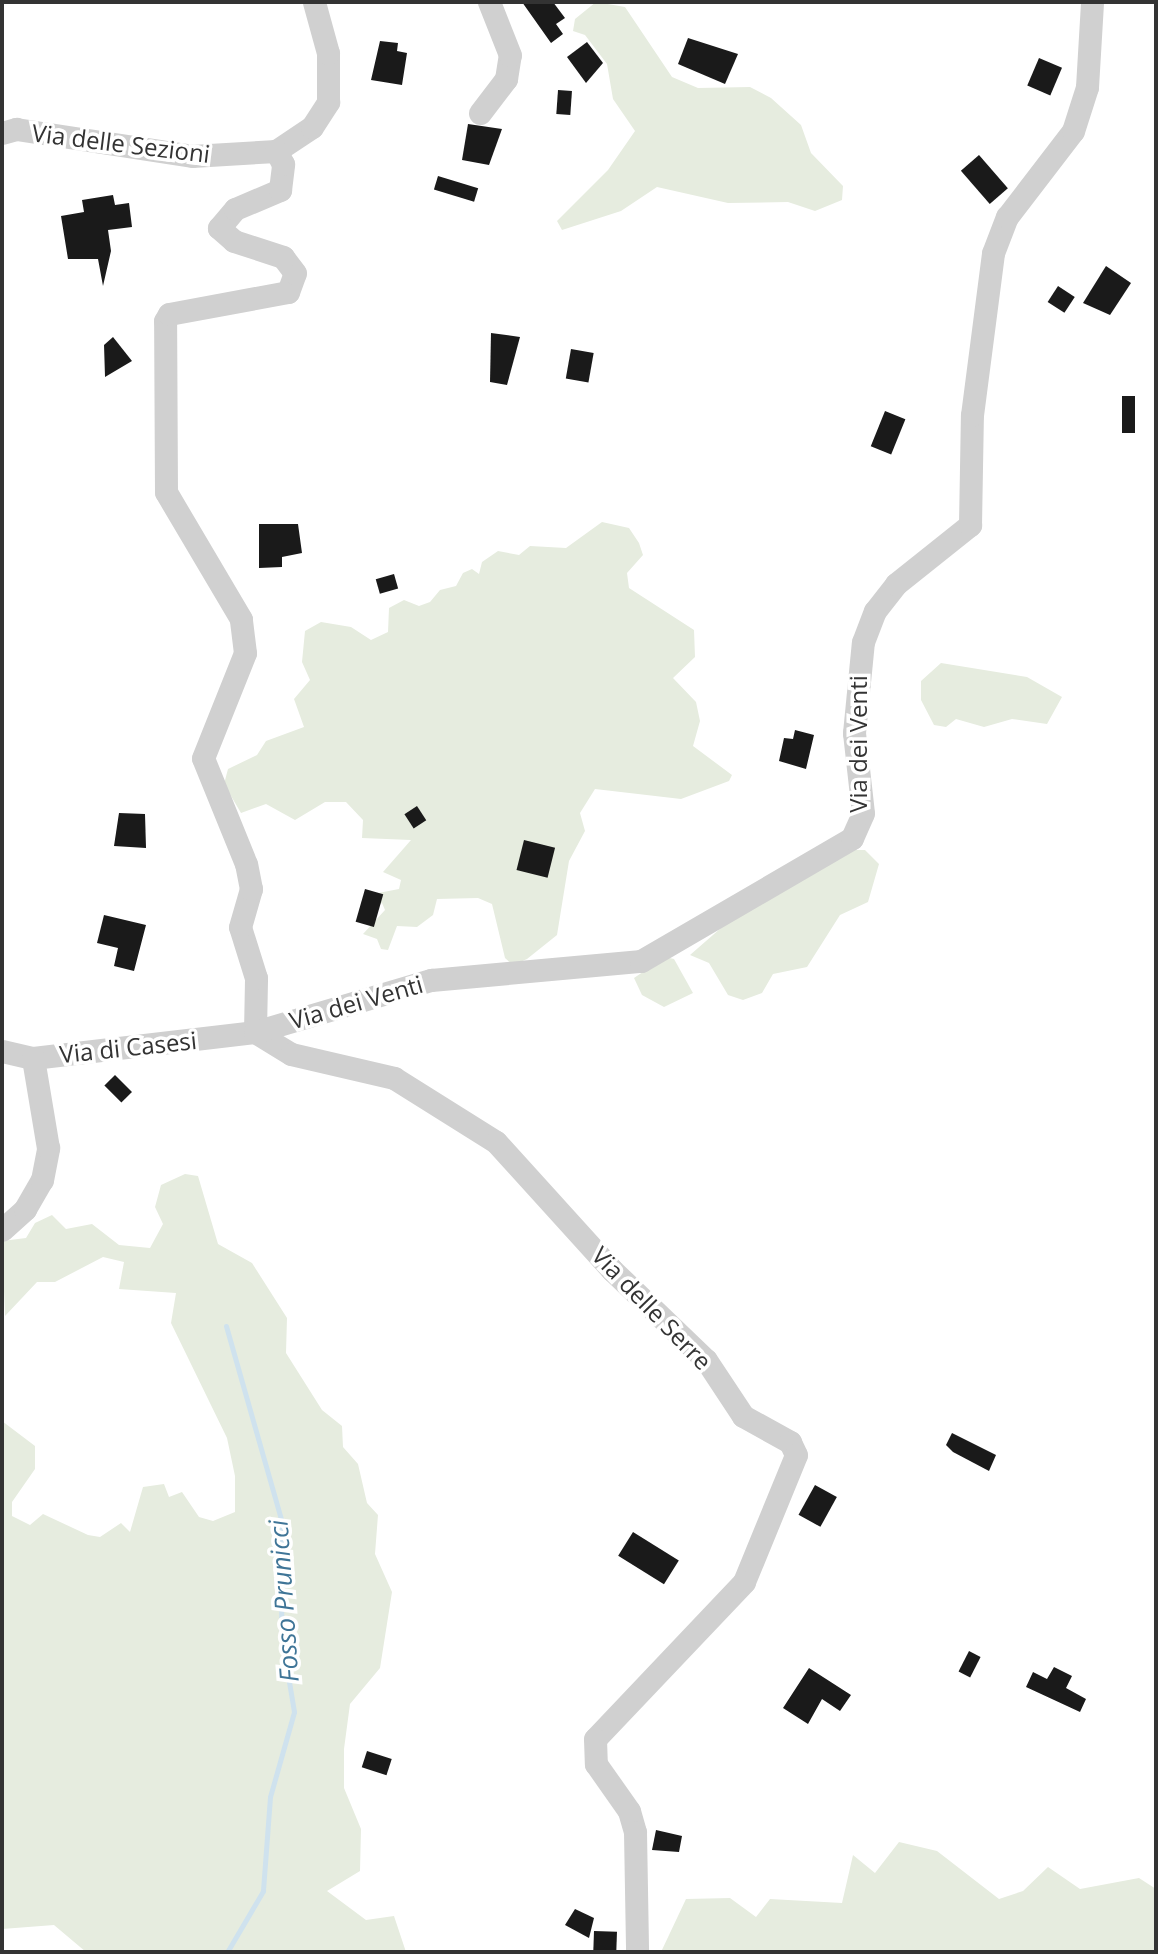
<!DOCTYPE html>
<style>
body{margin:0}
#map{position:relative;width:1158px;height:1954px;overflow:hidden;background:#fff;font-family:"Open Sans",sans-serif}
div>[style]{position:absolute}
.green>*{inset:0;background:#e6ecdf}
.stream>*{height:5px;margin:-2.5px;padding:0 2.5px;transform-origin:2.5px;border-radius:2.5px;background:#cfe2ee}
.building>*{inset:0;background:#1a1a1a;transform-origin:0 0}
.minor>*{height:23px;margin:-11.5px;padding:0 11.5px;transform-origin:11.5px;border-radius:11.5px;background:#d0d0d0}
span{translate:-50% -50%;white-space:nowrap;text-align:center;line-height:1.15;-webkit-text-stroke:7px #fff;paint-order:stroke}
.street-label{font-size:24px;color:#333}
.water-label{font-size:26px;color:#3f7597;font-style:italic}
.frame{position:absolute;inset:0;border:4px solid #333;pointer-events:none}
</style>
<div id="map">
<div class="green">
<div style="clip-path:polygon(596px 2px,625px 7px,672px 77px,698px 88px,750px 87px,771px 98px,801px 125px,811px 153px,843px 186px,842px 200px,815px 211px,788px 202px,728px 203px,657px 187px,621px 211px,562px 230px,557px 221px,608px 170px,635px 131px,613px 99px,607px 64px,585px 35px,573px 31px,575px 19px)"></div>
<div style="clip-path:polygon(602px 522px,629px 528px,639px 543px,643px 555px,627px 573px,629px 588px,694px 630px,695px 657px,673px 678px,696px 702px,700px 721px,693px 746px,732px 775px,729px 781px,681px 799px,595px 789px,580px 813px,585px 831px,569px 861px,557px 935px,527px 959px,513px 965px,505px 958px,492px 904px,478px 898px,437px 899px,433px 915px,417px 927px,397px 926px,388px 950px,381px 949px,377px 939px,363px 934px,385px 910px,382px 903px,374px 907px,373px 894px,399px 889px,401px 880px,383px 872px,411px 840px,362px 838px,363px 820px,346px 802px,325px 802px,295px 820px,266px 804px,241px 813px,224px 784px,228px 769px,257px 755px,266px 741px,304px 727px,294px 699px,310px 680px,302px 662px,305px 631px,321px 622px,351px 627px,371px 640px,388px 632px,389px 608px,404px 600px,419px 606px,430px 602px,440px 590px,456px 586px,463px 573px,472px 569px,479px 574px,482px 562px,498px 551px,519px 555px,530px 546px,566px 548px)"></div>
<div style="clip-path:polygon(941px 663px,1027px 677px,1062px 697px,1047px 724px,1012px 719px,984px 727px,956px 719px,946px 727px,934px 725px,921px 700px,921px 681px)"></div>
<div style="clip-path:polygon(854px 850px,865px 850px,879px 864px,868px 902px,840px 915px,807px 967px,773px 974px,762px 993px,743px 1000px,728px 995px,709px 963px,690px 955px,729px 921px)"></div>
<div style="clip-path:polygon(665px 957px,674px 959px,693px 993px,664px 1007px,642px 995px,634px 978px)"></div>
<div style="clip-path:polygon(185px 1174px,198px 1176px,218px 1244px,252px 1263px,287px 1318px,286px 1353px,322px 1410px,342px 1426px,343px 1447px,358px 1464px,367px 1503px,378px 1515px,375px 1554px,392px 1592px,380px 1668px,350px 1704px,344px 1749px,344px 1788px,361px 1829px,360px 1871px,327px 1891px,366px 1920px,394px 1916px,406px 1952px,86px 1952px,54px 1925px,2px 1929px,2px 1421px,35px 1446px,35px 1469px,12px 1502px,12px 1516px,30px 1525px,43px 1514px,88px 1535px,100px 1537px,121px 1523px,130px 1532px,143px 1487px,164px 1484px,169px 1497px,182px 1492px,199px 1517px,213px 1521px,235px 1512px,235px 1476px,227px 1438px,171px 1323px,176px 1293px,119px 1289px,124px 1262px,103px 1257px,55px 1282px,37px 1282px,5px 1316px,2px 1241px,26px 1238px,35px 1223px,52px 1215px,66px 1229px,92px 1224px,119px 1245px,150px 1248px,163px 1224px,155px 1207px,161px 1185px)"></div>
<div style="clip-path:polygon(899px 1842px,937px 1851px,999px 1899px,1023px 1891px,1048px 1867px,1080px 1889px,1139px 1878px,1156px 1889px,1156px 1952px,661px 1952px,686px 1899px,730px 1898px,756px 1917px,770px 1899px,842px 1903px,853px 1855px,875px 1873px)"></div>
</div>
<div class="stream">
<div style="left:226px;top:1326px;width:205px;rotate:74.1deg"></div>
<div style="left:282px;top:1523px;width:111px;rotate:90.5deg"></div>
<div style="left:281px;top:1634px;width:79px;rotate:80.5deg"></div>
<div style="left:294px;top:1712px;width:88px;rotate:105.8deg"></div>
<div style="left:270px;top:1797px;width:94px;rotate:94.3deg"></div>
<div style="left:263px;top:1891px;width:71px;rotate:120.5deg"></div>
</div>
<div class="building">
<div style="clip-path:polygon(522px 2px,553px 2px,565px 18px,556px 24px,563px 34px,551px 43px)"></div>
<div style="clip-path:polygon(688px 38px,738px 54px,725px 84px,678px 64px)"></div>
<div style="clip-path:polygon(380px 41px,398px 43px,397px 51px,407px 53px,402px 85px,371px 80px)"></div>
<div style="clip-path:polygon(587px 42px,603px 63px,586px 83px,567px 57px)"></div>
<div style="left:1039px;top:58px;width:25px;height:30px;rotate:23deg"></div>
<div style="left:558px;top:90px;width:14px;height:24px;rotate:4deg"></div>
<div style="clip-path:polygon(468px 124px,502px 129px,489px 165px,462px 160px)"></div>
<div style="left:979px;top:155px;width:44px;height:24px;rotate:49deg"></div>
<div style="left:438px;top:176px;width:42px;height:14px;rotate:17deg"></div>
<div style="clip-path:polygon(113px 195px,115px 205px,129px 203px,132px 227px,108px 230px,111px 251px,103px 286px,98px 259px,68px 259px,61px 216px,84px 212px,82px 200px)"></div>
<div style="clip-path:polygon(1106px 266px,1131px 283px,1110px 315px,1083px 303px)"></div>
<div style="left:1058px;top:286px;width:20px;height:19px;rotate:33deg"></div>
<div style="clip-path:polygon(491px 333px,520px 337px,507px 385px,490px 382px)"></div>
<div style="clip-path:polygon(113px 337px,132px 361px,105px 377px,104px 345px)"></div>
<div style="left:571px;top:349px;width:23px;height:30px;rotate:10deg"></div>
<div style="left:1122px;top:396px;width:13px;height:37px"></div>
<div style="left:885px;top:411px;width:22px;height:38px;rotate:22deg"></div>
<div style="clip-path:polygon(259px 524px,298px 524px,302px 553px,282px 557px,282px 567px,259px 568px)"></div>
<div style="left:394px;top:574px;width:15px;height:19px;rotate:74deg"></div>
<div style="clip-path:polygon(795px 730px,814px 735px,806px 769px,779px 761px,784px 738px,793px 739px)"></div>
<div style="left:417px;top:806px;width:17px;height:15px;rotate:57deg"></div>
<div style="clip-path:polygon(119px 813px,145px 814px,146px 848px,114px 846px)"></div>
<div style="left:524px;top:840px;width:32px;height:31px;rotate:14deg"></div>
<div style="left:365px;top:889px;width:19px;height:34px;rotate:16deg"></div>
<div style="clip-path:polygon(104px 915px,146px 925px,134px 971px,114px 966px,118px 948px,97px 943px)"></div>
<div style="left:115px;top:1075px;width:24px;height:15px;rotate:45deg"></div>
<div style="clip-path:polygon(952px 1433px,996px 1455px,989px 1471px,953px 1452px,946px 1445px)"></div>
<div style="left:815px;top:1485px;width:25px;height:34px;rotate:29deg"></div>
<div style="left:633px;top:1532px;width:54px;height:28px;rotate:32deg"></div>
<div style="left:969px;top:1651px;width:13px;height:23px;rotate:27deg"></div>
<div style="clip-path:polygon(1054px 1667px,1072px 1676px,1066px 1688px,1086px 1699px,1080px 1712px,1026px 1687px,1033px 1672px,1047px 1679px)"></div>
<div style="clip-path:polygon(809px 1668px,851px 1695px,840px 1711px,822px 1699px,808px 1724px,783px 1708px)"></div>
<div style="left:367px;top:1751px;width:26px;height:17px;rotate:18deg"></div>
<div style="clip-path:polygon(656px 1830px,682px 1836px,679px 1852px,652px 1850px)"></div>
<div style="clip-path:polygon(575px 1909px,594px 1918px,589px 1938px,565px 1925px)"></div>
<div style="left:594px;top:1931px;width:23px;height:21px;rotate:2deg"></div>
</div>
<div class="minor">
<div style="left:480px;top:113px;width:43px;rotate:-52.6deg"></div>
<div style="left:506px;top:79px;width:24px;rotate:-81deg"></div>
<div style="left:510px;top:55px;width:57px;rotate:-111.6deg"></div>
<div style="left:2px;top:133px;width:15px;rotate:-16deg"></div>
<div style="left:16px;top:129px;width:178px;rotate:8.7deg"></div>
<div style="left:192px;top:156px;width:84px;rotate:-3.4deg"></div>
<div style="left:276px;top:151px;width:43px;rotate:-33.7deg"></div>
<div style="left:312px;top:127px;width:30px;rotate:-57deg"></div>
<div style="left:328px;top:102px;width:49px;rotate:-90deg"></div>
<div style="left:328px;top:53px;width:53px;rotate:-105.4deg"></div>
<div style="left:255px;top:1032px;width:42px;rotate:31.4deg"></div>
<div style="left:291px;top:1054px;width:106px;rotate:13.1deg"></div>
<div style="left:394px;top:1078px;width:120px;rotate:32.1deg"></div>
<div style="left:496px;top:1142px;width:173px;rotate:47.8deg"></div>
<div style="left:612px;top:1270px;width:130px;rotate:43.8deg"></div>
<div style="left:706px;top:1360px;width:67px;rotate:56.5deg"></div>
<div style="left:743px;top:1416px;width:54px;rotate:29deg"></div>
<div style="left:790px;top:1442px;width:14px;rotate:65deg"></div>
<div style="left:796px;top:1455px;width:137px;rotate:112.3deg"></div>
<div style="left:744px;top:1582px;width:216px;rotate:133.5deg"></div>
<div style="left:595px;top:1739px;width:25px;rotate:88deg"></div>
<div style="left:596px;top:1764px;width:57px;rotate:54.9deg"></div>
<div style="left:629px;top:1811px;width:22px;rotate:74deg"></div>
<div style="left:635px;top:1832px;width:120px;rotate:89deg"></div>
<div style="left:255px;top:1032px;width:54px;rotate:-88.9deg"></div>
<div style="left:256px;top:978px;width:53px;rotate:-107.4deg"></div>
<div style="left:240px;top:927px;width:40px;rotate:-74deg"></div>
<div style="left:251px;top:889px;width:25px;rotate:-101deg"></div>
<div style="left:246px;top:864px;width:114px;rotate:-112.1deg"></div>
<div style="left:203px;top:758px;width:113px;rotate:-68.2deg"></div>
<div style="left:245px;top:653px;width:34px;rotate:-97deg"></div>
<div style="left:241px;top:619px;width:147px;rotate:-120.6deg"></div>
<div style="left:166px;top:492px;width:171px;rotate:-90.3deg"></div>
<div style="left:165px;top:321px;width:8px;rotate:-60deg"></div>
<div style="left:169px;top:314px;width:121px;rotate:-10.5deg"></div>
<div style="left:288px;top:292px;width:20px;rotate:-70deg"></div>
<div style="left:295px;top:273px;width:20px;rotate:-127deg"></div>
<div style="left:283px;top:257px;width:52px;rotate:-161.9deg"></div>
<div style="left:234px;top:241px;width:20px;rotate:-139deg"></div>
<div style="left:219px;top:228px;width:25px;rotate:-50deg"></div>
<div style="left:235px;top:209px;width:49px;rotate:-22.9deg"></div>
<div style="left:280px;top:190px;width:26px;rotate:-83deg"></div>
<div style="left:283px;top:164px;width:15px;rotate:-118deg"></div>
<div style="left:2px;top:1051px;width:32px;rotate:13deg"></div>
<div style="left:33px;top:1058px;width:224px;rotate:-6.7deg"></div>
<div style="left:255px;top:1032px;width:184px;rotate:-16.5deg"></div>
<div style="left:431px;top:980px;width:211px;rotate:-5.2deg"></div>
<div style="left:641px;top:961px;width:244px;rotate:-30.2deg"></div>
<div style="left:852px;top:838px;width:27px;rotate:-66deg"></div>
<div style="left:863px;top:813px;width:81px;rotate:-96.4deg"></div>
<div style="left:854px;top:733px;width:91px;rotate:-84.4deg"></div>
<div style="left:863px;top:642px;width:33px;rotate:-69deg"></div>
<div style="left:875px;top:611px;width:34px;rotate:-52deg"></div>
<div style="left:896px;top:584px;width:95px;rotate:-38.6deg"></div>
<div style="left:970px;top:525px;width:110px;rotate:-89deg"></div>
<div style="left:972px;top:415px;width:163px;rotate:-82.6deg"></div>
<div style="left:993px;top:253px;width:39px;rotate:-69deg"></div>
<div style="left:1007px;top:217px;width:108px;rotate:-52.5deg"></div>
<div style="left:1073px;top:131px;width:46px;rotate:-72.3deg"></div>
<div style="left:1087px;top:87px;width:85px;rotate:-86.6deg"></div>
<div style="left:2px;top:1230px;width:31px;rotate:-42deg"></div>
<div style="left:25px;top:1209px;width:34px;rotate:-60deg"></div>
<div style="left:42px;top:1180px;width:33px;rotate:-79deg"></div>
<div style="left:48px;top:1148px;width:91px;rotate:-99.5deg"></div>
</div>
<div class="street-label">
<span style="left:121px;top:143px;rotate:7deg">Via delle Sezioni</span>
<span style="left:858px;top:744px;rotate:-90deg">Via dei Venti</span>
<span style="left:356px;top:1002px;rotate:-16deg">Via dei Venti</span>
<span style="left:128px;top:1047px;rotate:-6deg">Via di Casesi</span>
<span style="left:652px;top:1308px;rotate:46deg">Via delle Serre</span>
</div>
<div class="water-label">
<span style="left:284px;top:1601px;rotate:-94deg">Fosso Prunicci</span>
</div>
<div class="frame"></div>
</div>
